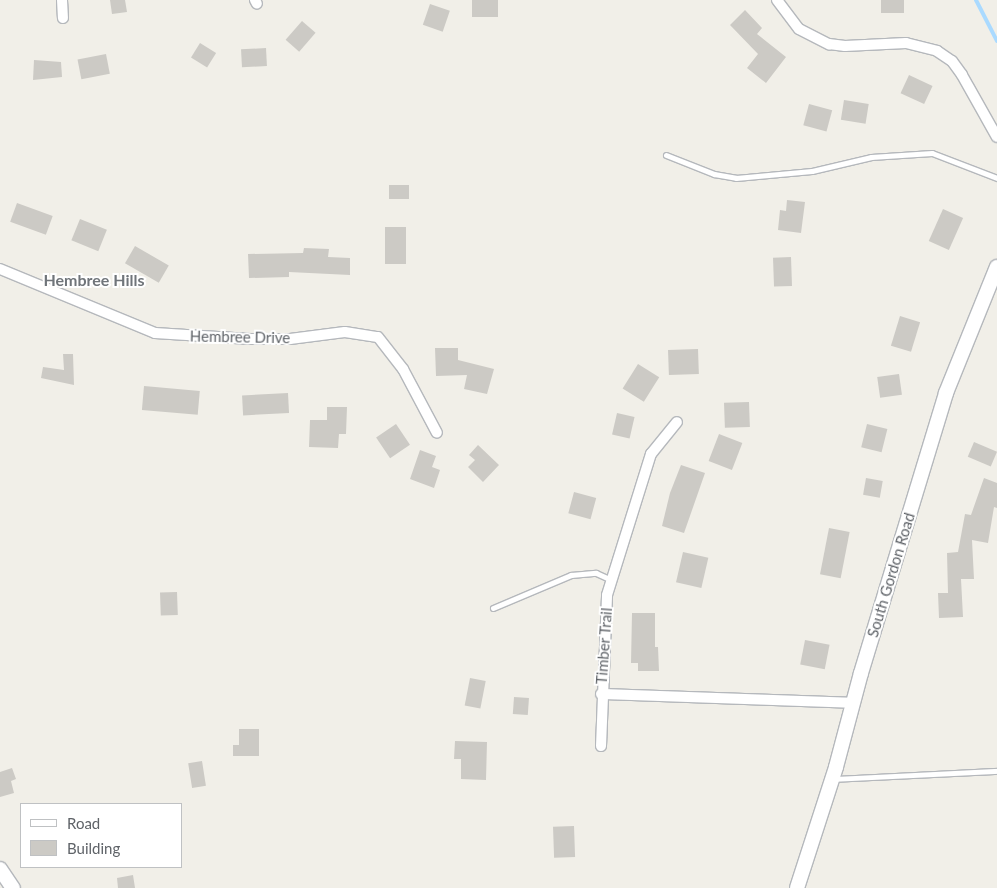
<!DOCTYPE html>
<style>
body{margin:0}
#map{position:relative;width:997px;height:888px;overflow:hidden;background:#f1efe8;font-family:Lato,sans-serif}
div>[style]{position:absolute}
.stream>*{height:4px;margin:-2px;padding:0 2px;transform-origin:2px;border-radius:2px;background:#aadaff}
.building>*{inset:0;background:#cccac5;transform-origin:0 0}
.roads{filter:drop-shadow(1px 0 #b5b8bc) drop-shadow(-1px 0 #b5b8bc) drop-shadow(0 1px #b5b8bc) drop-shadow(0 -1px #b5b8bc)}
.lane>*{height:5px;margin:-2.5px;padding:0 2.5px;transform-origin:2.5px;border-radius:2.5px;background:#fff}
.street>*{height:10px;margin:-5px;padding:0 5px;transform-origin:5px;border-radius:5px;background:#fff}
.secondary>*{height:14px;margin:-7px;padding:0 7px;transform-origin:7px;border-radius:7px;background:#fff}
span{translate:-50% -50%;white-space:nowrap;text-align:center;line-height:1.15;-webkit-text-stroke:4px #fff;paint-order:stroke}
.street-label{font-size:15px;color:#5f6368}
.neighbourhood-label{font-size:16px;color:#70757a;font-weight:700}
.legend{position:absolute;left:20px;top:803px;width:162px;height:65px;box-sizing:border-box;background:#fff;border:1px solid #bfc1c3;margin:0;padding:6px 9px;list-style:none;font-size:15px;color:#5f6368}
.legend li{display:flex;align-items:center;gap:10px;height:25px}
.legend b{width:25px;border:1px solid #bfc1c3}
</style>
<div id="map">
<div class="stream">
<div style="left:976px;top:0;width:46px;rotate:62.9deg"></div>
</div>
<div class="building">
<div style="clip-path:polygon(110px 0,125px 0,127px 12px,112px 14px)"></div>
<div style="left:472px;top:0;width:26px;height:17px"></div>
<div style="left:881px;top:0;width:23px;height:13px"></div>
<div style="left:430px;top:4px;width:21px;height:22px;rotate:19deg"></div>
<div style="clip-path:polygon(745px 10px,762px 28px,757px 34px,786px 57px,766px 83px,747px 68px,758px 54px,730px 25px)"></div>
<div style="left:302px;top:21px;width:18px;height:25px;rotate:41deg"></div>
<div style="left:200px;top:43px;width:19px;height:17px;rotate:32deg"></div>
<div style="left:266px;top:48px;width:18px;height:25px;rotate:87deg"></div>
<div style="left:106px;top:54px;width:20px;height:29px;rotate:79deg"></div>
<div style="clip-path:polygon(34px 60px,61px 62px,62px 77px,33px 80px)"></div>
<div style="left:909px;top:75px;width:26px;height:20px;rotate:25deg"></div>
<div style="left:844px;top:100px;width:25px;height:20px;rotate:9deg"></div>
<div style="left:809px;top:104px;width:24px;height:22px;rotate:15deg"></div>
<div style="left:389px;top:185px;width:20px;height:14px"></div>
<div style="clip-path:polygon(787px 200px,805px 202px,801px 233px,778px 230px,780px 210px,786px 211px)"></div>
<div style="left:17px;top:203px;width:38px;height:20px;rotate:20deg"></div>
<div style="left:943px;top:209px;width:22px;height:35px;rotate:24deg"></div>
<div style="left:80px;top:219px;width:29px;height:23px;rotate:22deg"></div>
<div style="left:385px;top:227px;width:21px;height:37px"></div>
<div style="left:135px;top:246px;width:39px;height:20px;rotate:30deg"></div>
<div style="clip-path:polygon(304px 248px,329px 249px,328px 257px,350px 258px,350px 275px,289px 272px,289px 277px,249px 278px,248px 254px,303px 253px)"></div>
<div style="left:791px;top:257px;width:29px;height:18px;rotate:88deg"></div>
<div style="left:900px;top:316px;width:21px;height:31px;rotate:17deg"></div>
<div style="clip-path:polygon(435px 348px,458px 348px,458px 360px,494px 369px,487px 394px,464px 389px,467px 375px,436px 376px)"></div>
<div style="left:698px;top:349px;width:25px;height:30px;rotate:88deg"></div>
<div style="clip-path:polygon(63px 354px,73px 354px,74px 385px,41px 378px,43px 367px,64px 370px)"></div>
<div style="left:638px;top:364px;width:25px;height:29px;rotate:32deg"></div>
<div style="left:899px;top:374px;width:21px;height:22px;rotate:82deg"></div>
<div style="left:144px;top:386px;width:56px;height:24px;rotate:5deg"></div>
<div style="left:288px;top:393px;width:20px;height:46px;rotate:87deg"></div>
<div style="left:749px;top:402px;width:25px;height:25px;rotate:88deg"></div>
<div style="clip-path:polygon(327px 407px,347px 407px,346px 434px,339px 434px,338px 448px,309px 447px,310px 420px,327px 420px)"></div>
<div style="left:617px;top:413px;width:18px;height:22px;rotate:13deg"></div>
<div style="left:396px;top:424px;width:25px;height:24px;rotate:56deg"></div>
<div style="left:867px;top:424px;width:21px;height:24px;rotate:14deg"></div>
<div style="left:719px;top:434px;width:25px;height:29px;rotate:21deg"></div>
<div style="left:974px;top:442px;width:25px;height:16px;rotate:23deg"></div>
<div style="clip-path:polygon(478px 445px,499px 465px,483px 482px,468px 467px,475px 460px,469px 455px)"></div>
<div style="clip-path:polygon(420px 450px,436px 456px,432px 467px,440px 470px,434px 488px,410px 479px)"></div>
<div style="clip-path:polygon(681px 465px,705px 473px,684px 533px,662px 526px,670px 493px)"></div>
<div style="left:866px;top:478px;width:17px;height:17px;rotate:10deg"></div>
<div style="clip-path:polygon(984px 478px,997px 483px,997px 508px,994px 507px,988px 543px,972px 540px,974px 579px,961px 579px,963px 617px,939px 618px,938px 593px,948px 593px,947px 553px,958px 552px,965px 514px,971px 515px)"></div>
<div style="left:574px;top:492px;width:23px;height:22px;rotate:15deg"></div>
<div style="left:829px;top:528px;width:21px;height:47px;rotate:11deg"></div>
<div style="left:683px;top:552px;width:26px;height:31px;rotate:13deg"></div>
<div style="left:177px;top:592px;width:23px;height:17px;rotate:88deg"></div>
<div style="clip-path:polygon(632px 613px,655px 613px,655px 647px,658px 647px,659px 671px,638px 671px,638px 663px,631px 663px)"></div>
<div style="left:805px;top:640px;width:25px;height:25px;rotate:11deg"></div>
<div style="left:470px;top:678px;width:16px;height:28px;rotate:11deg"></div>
<div style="left:514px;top:697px;width:15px;height:17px;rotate:4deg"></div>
<div style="clip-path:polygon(239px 729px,259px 729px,259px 756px,233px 756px,233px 745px,239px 745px)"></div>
<div style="clip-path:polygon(455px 741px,487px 742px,486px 780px,461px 779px,461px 759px,454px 759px)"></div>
<div style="left:202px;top:761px;width:25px;height:14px;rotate:81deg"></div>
<div style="clip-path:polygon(12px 768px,16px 779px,11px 781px,14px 793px,0 797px,0 772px)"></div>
<div style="left:574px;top:826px;width:31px;height:21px;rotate:88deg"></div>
<div style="clip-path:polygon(133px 875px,135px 888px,118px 888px,117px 878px)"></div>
</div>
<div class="roads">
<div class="lane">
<div style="left:666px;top:155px;width:52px;rotate:21.6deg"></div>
<div style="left:714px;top:174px;width:22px;rotate:10deg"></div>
<div style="left:736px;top:178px;width:76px;rotate:-5.3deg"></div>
<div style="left:812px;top:171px;width:61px;rotate:-13.3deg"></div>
<div style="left:871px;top:157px;width:61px;rotate:-3.8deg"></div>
<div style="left:932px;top:153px;width:70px;rotate:21deg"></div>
<div style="left:493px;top:608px;width:85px;rotate:-22.9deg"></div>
<div style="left:571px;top:575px;width:25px;rotate:-5deg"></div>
<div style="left:596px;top:573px;width:17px;rotate:24deg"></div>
<div style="left:833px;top:779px;width:164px;rotate:-2.8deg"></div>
</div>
<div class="street">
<div style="left:62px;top:0;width:18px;rotate:87deg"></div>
<div style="left:255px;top:0;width:4px;rotate:63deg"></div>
<div style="left:777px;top:0;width:36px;rotate:53deg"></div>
<div style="left:799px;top:29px;width:34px;rotate:27deg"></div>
<div style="left:829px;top:44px;width:16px;rotate:7deg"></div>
<div style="left:845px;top:46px;width:61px;rotate:-2.8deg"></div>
<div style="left:906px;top:43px;width:32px;rotate:14deg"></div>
<div style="left:937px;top:51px;width:18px;rotate:34deg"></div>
<div style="left:952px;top:61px;width:17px;rotate:54deg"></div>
<div style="left:962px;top:75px;width:71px;rotate:60.6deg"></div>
<div style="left:0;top:269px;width:168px;rotate:22.4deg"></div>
<div style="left:155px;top:333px;width:95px;rotate:3.6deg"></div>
<div style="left:250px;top:339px;width:40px"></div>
<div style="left:290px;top:339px;width:55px;rotate:-7.3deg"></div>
<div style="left:345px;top:332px;width:33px;rotate:9deg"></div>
<div style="left:378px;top:337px;width:41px;rotate:52deg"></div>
<div style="left:403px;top:369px;width:72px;rotate:62deg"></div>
<div style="left:601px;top:694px;width:252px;rotate:2deg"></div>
<div style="left:601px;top:746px;width:151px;rotate:-87.7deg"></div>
<div style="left:607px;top:595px;width:148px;rotate:-72.7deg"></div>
<div style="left:651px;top:454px;width:41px;rotate:-50.9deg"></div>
</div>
<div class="secondary">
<div style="left:0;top:869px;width:23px;rotate:56deg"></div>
<div style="left:797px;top:888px;width:127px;rotate:-72.1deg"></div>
<div style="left:836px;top:767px;width:97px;rotate:-75.1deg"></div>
<div style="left:861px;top:673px;width:293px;rotate:-73.1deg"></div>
<div style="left:946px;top:393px;width:136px;rotate:-68deg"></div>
</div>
</div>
<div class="street-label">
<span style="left:240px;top:337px;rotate:1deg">Hembree Drive</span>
<span style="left:891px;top:575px;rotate:-73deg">South Gordon Road</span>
<span style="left:604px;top:646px;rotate:-86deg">Timber Trail</span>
</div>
<div class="neighbourhood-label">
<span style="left:94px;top:280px">Hembree Hills</span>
</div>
<ul class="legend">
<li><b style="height:6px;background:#fff"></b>Road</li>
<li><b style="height:14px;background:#cccac5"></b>Building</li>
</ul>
</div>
